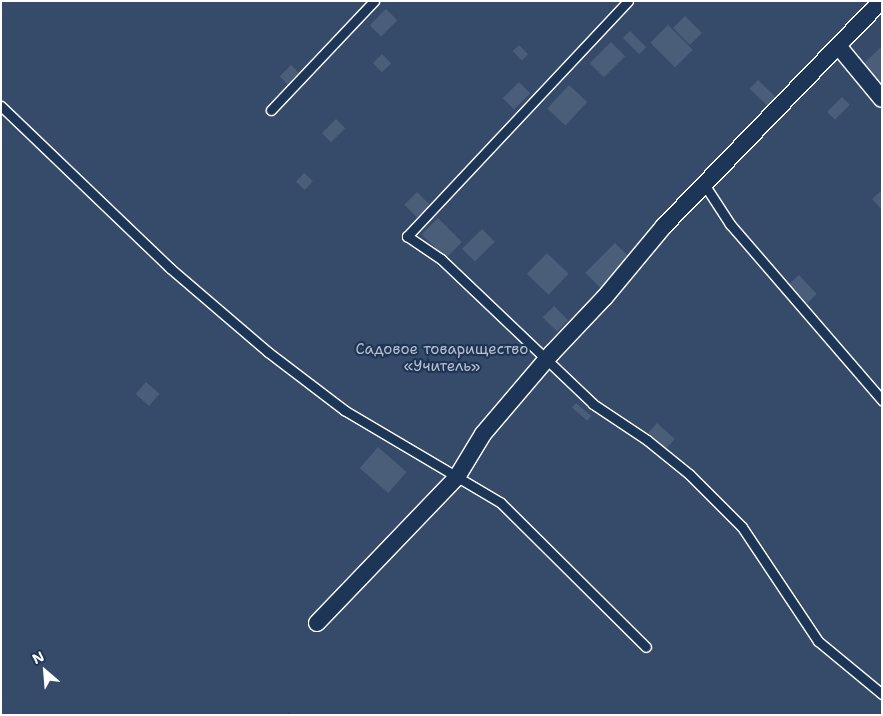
<!DOCTYPE html>
<meta charset="utf-8">
<style>
body{margin:0}
#map{position:relative;width:883px;height:716px;overflow:hidden;background:#1d3557;font-family:"Shantell Sans",sans-serif}
div>[style]{position:absolute}
.green>*{inset:0;background:#364b69}
.building>*{inset:0;background:#4a5d79;transform-origin:0 0}
.roads{filter:drop-shadow(1px 0 #fff) drop-shadow(-1px 0 #fff) drop-shadow(0 1px #fff) drop-shadow(0 -1px #fff)}
.lane>*{height:9px;margin:-4.5px;padding:0 4.5px;transform-origin:4.5px;border-radius:4.5px;background:#1d3557}
.street>*{height:16px;margin:-8px;padding:0 8px;transform-origin:8px;border-radius:8px;background:#1d3557}
span{translate:-50% -50%;white-space:nowrap;text-align:center;line-height:1.15;-webkit-text-stroke:4.5px #1d3557;paint-order:stroke}
.park-label{font-size:15px;color:#b9c0ca}
.frame{position:absolute;inset:0;border:2px solid #fff;pointer-events:none}
.north{position:absolute;left:20px;top:646px;width:50px;height:50px;-webkit-text-stroke:4px #1d3557;paint-order:stroke;rotate:333deg;font-size:14px;font-weight:700;line-height:20px;text-align:center;color:#fff}
.north::after{content:'';display:block;margin:auto;width:18px;height:22px;background:#fff;clip-path:polygon(50% 0,100% 100%,50% 72%,0 100%)}
</style>
<div id="map">
<div class="green">
<div style="clip-path:polygon(1px 1px,882px 1px,882px 715px,291px 715px,288px 712px,289px 715px,1px 715px)"></div>
</div>
<div class="building">
<div style="left:386px;top:9px;width:16px;height:23px;rotate:45deg"></div>
<div style="left:685px;top:16px;width:24px;height:17px;rotate:45deg"></div>
<div style="left:668px;top:25px;width:35px;height:25px;rotate:45deg"></div>
<div style="left:630px;top:31px;width:23px;height:10px;rotate:45deg"></div>
<div style="left:611px;top:42px;width:20px;height:30px;rotate:45deg"></div>
<div style="left:519px;top:45px;width:13px;height:9px;rotate:45deg"></div>
<div style="clip-path:polygon(880px 48px,882px 50px,882px 91px,859px 68px)"></div>
<div style="left:382px;top:54px;width:13px;height:13px;rotate:45deg"></div>
<div style="left:291px;top:65px;width:11px;height:16px;rotate:45deg"></div>
<div style="left:758px;top:80px;width:32px;height:12px;rotate:44deg"></div>
<div style="left:519px;top:82px;width:16px;height:23px;rotate:45deg"></div>
<div style="left:569px;top:85px;width:25px;height:32px;rotate:43deg"></div>
<div style="left:842px;top:97px;width:11px;height:21px;rotate:45deg"></div>
<div style="left:336px;top:119px;width:13px;height:20px;rotate:45deg"></div>
<div style="left:304px;top:173px;width:12px;height:12px;rotate:42deg"></div>
<div style="clip-path:polygon(882px 190px,882px 210px,872px 199px)"></div>
<div style="left:417px;top:192px;width:18px;height:18px;rotate:45deg"></div>
<div style="left:438px;top:218px;width:34px;height:23px;rotate:45deg"></div>
<div style="left:482px;top:229px;width:18px;height:28px;rotate:45deg"></div>
<div style="left:615px;top:243px;width:23px;height:42px;rotate:45deg"></div>
<div style="left:547px;top:253px;width:30px;height:29px;rotate:44deg"></div>
<div style="left:799px;top:275px;width:26px;height:13px;rotate:47deg"></div>
<div style="left:554px;top:306px;width:20px;height:16px;rotate:45deg"></div>
<div style="left:146px;top:382px;width:18px;height:16px;rotate:41deg"></div>
<div style="left:576px;top:403px;width:20px;height:6px;rotate:41deg"></div>
<div style="left:657px;top:423px;width:24px;height:13px;rotate:42deg"></div>
<div style="left:378px;top:447px;width:38px;height:28px;rotate:41deg"></div>
</div>
<div class="roads">
<div class="lane">
<div style="left:628px;top:1px;width:323px;rotate:133.2deg"></div>
<div style="left:407px;top:236px;width:41px;rotate:34.1deg"></div>
<div style="left:441px;top:259px;width:210px;rotate:43.6deg"></div>
<div style="left:593px;top:404px;width:65px;rotate:33.7deg"></div>
<div style="left:647px;top:440px;width:54px;rotate:39deg"></div>
<div style="left:689px;top:474px;width:75px;rotate:45deg"></div>
<div style="left:742px;top:527px;width:137px;rotate:56.3deg"></div>
<div style="left:818px;top:641px;width:83px;rotate:39.6deg"></div>
<div style="left:1px;top:106px;width:234px;rotate:43.8deg"></div>
<div style="left:170px;top:268px;width:129px;rotate:40.6deg"></div>
<div style="left:268px;top:352px;width:96px;rotate:37.3deg"></div>
<div style="left:344px;top:410px;width:182px;rotate:30.6deg"></div>
<div style="left:501px;top:503px;width:204px;rotate:44.8deg"></div>
<div style="left:271px;top:110px;width:150px;rotate:-46.6deg"></div>
<div style="left:704px;top:184px;width:48px;rotate:57deg"></div>
<div style="left:730px;top:224px;width:233px;rotate:49.2deg"></div>
</div>
<div class="street">
<div style="left:839px;top:47px;width:67px;rotate:50.4deg"></div>
<div style="left:317px;top:623px;width:202px;rotate:-46.2deg"></div>
<div style="left:457px;top:477px;width:50px;rotate:-58.8deg"></div>
<div style="left:483px;top:434px;width:106px;rotate:-49.6deg"></div>
<div style="left:552px;top:353px;width:77px;rotate:-46.6deg"></div>
<div style="left:605px;top:297px;width:92px;rotate:-50.3deg"></div>
<div style="left:664px;top:226px;width:313px;rotate:-46deg"></div>
</div>
</div>
<div class="park-label">
<span style="left:442px;top:358px">Садовое товарищество<br>«Учитель»</span>
</div>
<div class="frame"></div>
<div class="north">N</div>
</div>
